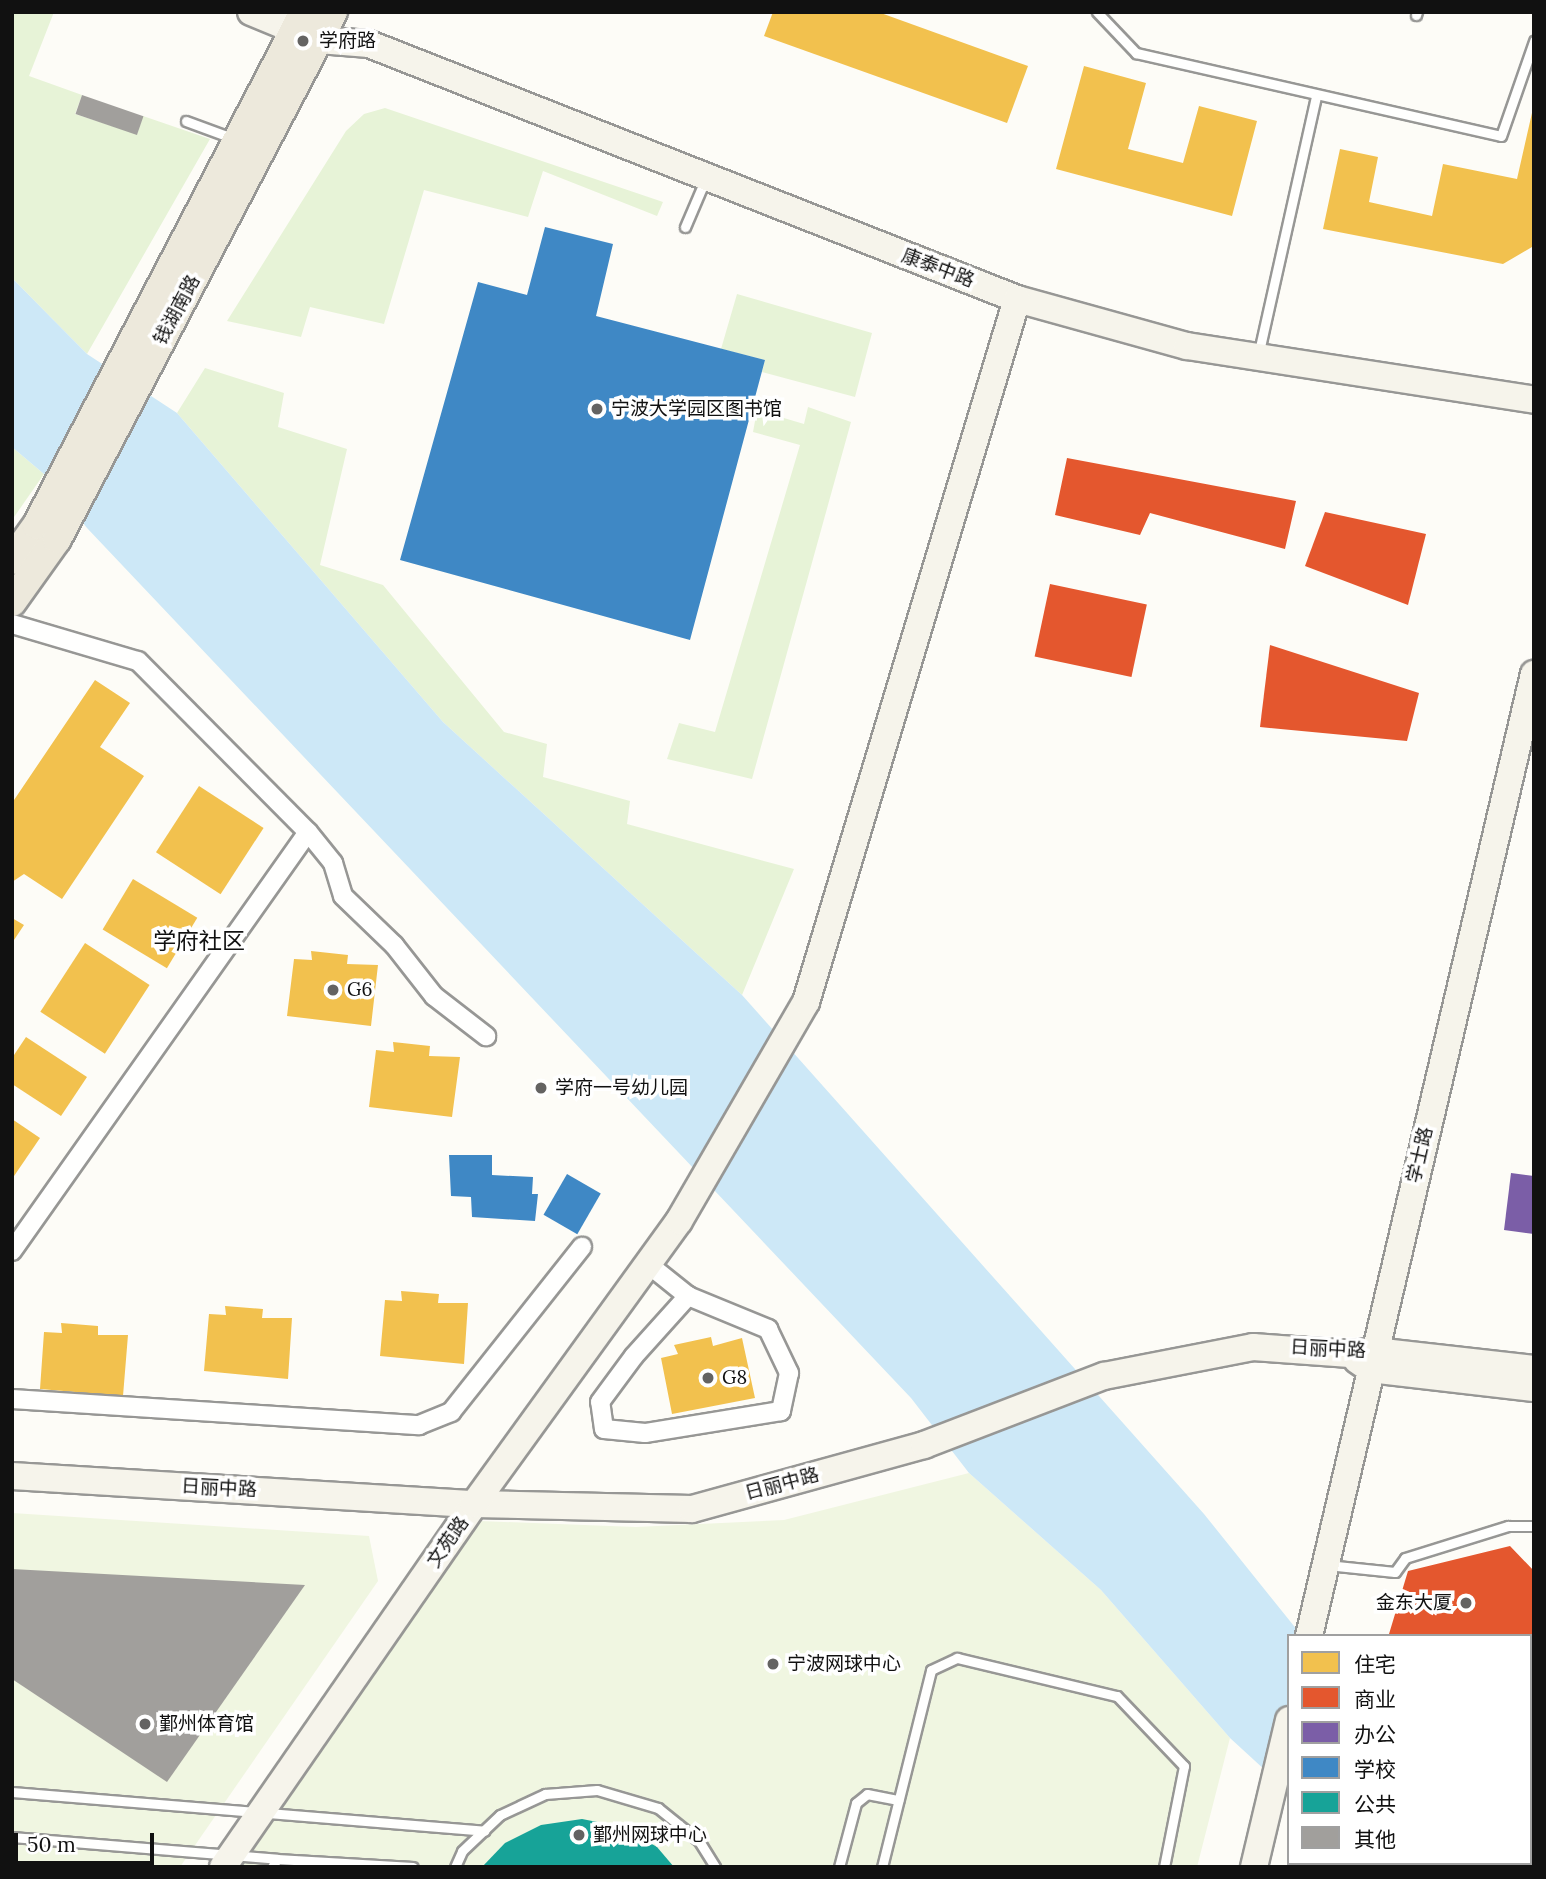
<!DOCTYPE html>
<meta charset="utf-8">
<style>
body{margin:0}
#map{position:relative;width:1546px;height:1879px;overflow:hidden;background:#fdfcf7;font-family:Lora,"Noto Sans SC",serif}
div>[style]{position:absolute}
.green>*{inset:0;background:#e7f3d7}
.pitch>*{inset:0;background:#f0f6e1}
.water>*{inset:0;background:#cde8f7;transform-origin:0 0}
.homes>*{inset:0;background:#f2c14e;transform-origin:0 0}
.shops>*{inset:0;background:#e4572e;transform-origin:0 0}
.offices>*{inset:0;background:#7b5ea7}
.schools>*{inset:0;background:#3f88c5;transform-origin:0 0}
.public>*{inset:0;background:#17a398}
.building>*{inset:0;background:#a19f9c;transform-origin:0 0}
.roads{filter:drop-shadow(2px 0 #979795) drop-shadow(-2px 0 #979795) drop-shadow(0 2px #979795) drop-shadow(0 -2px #979795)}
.lane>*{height:9px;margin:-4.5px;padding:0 4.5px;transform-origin:4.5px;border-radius:4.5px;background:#fffffe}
.street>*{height:18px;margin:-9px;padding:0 9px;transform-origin:9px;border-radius:9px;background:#fffffe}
.secondary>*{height:26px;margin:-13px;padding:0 13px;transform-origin:13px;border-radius:13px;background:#f6f4eb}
.primary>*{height:28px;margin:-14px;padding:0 14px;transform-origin:14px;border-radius:14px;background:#ede9dc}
.dots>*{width:19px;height:19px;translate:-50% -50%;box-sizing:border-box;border:4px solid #fff;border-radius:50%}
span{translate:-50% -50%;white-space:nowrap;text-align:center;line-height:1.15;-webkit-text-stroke:7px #fff;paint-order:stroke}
.poi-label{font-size:19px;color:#111}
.left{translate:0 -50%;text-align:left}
.right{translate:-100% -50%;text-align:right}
.street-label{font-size:19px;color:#111}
.quarter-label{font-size:23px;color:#111}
.frame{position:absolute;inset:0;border:14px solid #111;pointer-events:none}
.legend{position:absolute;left:1287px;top:1634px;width:245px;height:231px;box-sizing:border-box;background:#fff;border:2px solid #a0a0a0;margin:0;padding:9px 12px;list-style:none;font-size:21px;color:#111}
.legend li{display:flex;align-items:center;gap:14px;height:35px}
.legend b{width:35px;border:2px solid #a0a0a0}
.scale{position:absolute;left:14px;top:1833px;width:140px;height:32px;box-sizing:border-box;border:4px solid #111;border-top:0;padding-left:9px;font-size:21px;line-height:24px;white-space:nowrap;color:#111;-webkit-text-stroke:5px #fff;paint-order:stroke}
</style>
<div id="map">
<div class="green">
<div style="clip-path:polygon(12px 12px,54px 12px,29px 76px,82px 95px,75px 114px,137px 134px,143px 116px,210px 139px,87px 354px,12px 278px)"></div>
<div style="clip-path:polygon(385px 108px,663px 202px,657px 216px,543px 171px,528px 217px,424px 190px,384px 324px,310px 307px,301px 337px,227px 321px,346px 131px,364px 114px)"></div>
<div style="clip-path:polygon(737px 294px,872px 333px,855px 397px,762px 372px,765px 360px,721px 349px)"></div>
<div style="clip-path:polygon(205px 368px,284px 393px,278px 427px,347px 449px,320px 565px,383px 585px,504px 732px,547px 744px,543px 777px,630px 801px,627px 824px,794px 869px,742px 995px,443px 722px,177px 413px)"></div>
<div style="clip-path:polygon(808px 407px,851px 422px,752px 779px,667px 759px,679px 723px,715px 732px,800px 445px,753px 432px,757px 410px,804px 424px)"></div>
<div style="clip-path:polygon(12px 447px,44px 474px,12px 520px)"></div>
</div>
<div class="pitch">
<div style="clip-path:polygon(969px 1473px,1101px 1590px,1230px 1738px,1197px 1867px,242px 1867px,480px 1521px,636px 1527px,784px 1520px)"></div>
<div style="clip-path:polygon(12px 1513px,369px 1536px,378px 1581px,180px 1867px,12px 1867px)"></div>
</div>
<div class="water">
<div style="clip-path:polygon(12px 278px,87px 354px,177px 413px,443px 722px,742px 995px,1204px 1514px,1302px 1636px,1289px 1636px,1289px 1792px,1230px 1738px,1101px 1590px,969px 1473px,911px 1398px,87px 528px,44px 474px,12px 447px)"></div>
<div style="left:1367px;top:1863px;width:119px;height:5px"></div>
</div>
<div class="homes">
<div style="clip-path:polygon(773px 12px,878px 12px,1028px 66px,1007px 123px,764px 36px)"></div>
<div style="clip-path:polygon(1084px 66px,1146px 83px,1128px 149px,1183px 163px,1199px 106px,1257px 121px,1232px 216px,1056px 169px)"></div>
<div style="clip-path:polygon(1534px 104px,1532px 247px,1503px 264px,1323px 229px,1340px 149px,1378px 157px,1369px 202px,1432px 216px,1443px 164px,1517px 179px)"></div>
<div style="clip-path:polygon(95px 680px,130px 703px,100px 747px,144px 776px,62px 899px,24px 874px,12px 882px,12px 803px)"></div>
<div style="left:199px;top:786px;width:77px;height:79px;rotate:33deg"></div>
<div style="left:133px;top:879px;width:75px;height:59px;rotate:31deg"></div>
<div style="clip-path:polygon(12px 918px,24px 925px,12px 943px)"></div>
<div style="left:85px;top:943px;width:77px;height:82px;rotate:33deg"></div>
<div style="clip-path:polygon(311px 951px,348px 955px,347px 964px,378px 965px,371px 1026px,287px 1016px,294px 959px,312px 960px)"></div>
<div style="clip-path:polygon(26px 1037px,87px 1077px,61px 1116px,12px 1084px,12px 1058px)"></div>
<div style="clip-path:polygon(393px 1042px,430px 1046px,429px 1056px,460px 1057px,452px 1117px,369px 1107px,376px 1050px,394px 1052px)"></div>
<div style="clip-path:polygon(12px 1119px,40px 1138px,12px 1179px)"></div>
<div style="clip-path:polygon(401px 1291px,439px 1294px,438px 1303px,468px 1303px,464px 1364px,380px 1356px,385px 1300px,402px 1301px)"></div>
<div style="clip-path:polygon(225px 1306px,263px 1309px,262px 1318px,292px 1318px,288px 1379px,204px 1371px,209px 1314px,226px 1315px)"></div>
<div style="clip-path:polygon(61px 1323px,98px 1326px,98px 1335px,128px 1335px,123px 1396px,40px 1389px,44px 1332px,62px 1333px)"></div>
<div style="clip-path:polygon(711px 1337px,713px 1346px,742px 1338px,755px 1398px,672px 1414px,661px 1358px,678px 1354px,674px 1345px)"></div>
</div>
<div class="shops">
<div style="clip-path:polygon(1067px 458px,1296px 501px,1285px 549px,1150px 513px,1140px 535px,1055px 515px)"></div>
<div style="clip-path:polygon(1325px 512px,1426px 534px,1408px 605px,1305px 566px)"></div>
<div style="left:1050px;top:584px;width:99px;height:74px;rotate:12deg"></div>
<div style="clip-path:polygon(1270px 645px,1419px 693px,1407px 741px,1260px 727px)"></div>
<div style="clip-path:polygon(1510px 1546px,1534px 1571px,1531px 1718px,1530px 1636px,1389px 1634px,1408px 1571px)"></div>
</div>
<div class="offices">
<div style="clip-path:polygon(1511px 1173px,1534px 1176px,1534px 1234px,1504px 1230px)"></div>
</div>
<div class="schools">
<div style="clip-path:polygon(545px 227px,613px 244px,596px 316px,765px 360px,690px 640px,400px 560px,478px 282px,527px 295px)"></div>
<div style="clip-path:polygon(449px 1155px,492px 1155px,492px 1175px,533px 1177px,532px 1194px,538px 1194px,535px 1221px,472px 1217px,471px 1197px,451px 1196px)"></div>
<div style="left:567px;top:1174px;width:39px;height:47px;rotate:30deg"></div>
</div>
<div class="public">
<div style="clip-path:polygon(582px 1819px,623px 1827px,657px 1847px,674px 1867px,482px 1867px,505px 1843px,541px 1825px)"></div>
</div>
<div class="building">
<div style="left:82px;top:95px;width:65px;height:20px;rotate:19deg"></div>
<div style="clip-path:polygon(12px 1569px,305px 1585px,167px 1782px,12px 1679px)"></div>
</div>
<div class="roads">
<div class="lane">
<div style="left:1097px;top:12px;width:57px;rotate:46.4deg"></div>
<div style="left:1136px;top:53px;width:374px;rotate:12.8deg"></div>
<div style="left:1501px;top:136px;width:101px;rotate:-70.8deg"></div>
<div style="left:1416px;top:15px;width:3px;rotate:-72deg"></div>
<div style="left:186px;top:121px;width:49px;rotate:20.3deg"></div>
<div style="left:685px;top:227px;width:51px;rotate:-66.9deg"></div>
<div style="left:1258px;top:356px;width:266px;rotate:-77.4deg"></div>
<div style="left:1327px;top:1565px;width:68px;rotate:5.9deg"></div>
<div style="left:1395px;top:1572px;width:17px;rotate:-54deg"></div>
<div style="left:1405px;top:1558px;width:108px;rotate:-17.3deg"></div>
<div style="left:1508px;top:1526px;width:26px"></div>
<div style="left:12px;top:1792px;width:474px;rotate:4.7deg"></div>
<div style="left:12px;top:1837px;width:266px;rotate:4.7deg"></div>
<div style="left:272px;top:1867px;width:9px;rotate:-58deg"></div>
<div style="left:277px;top:1859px;width:136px;rotate:3.4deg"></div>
<div style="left:455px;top:1867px;width:17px;rotate:-66deg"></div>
<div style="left:462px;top:1851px;width:52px;rotate:-43.5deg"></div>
<div style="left:500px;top:1815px;width:50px;rotate:-25deg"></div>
<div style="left:545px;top:1794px;width:52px;rotate:-4.4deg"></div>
<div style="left:597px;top:1790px;width:64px;rotate:16.4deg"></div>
<div style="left:658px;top:1808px;width:53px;rotate:38.8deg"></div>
<div style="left:699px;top:1841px;width:31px;rotate:58deg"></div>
<div style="left:839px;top:1867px;width:66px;rotate:-75.1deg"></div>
<div style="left:856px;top:1803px;width:14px;rotate:-39deg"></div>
<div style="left:867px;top:1794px;width:32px;rotate:11deg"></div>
<div style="left:882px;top:1867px;width:203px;rotate:-76deg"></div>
<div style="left:931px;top:1670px;width:29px;rotate:-25deg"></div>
<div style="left:957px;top:1658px;width:164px;rotate:13.4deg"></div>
<div style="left:1117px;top:1696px;width:97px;rotate:46.3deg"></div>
<div style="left:1184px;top:1766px;width:103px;rotate:101.2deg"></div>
</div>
<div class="street">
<div style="left:12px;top:624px;width:131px;rotate:16.4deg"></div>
<div style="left:138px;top:661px;width:241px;rotate:45.2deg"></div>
<div style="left:308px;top:832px;width:513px;rotate:125.24deg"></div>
<div style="left:308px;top:832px;width:40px;rotate:51deg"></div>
<div style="left:333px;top:863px;width:34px;rotate:73deg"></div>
<div style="left:343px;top:896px;width:71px;rotate:43.9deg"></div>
<div style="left:394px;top:945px;width:65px;rotate:51.9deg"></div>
<div style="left:434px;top:996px;width:66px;rotate:37.6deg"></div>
<div style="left:648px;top:1264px;width:51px;rotate:38.7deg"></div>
<div style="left:688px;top:1296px;width:87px;rotate:22.4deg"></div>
<div style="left:768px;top:1329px;width:49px;rotate:64.5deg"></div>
<div style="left:789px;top:1373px;width:39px;rotate:102deg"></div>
<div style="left:781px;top:1411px;width:138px;rotate:170.8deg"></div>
<div style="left:645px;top:1433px;width:41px;rotate:-174.4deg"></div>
<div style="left:604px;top:1429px;width:27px;rotate:-98deg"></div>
<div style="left:600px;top:1402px;width:57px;rotate:-53.5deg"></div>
<div style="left:634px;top:1356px;width:81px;rotate:-48deg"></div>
<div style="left:12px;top:1399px;width:408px;rotate:3.7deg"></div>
<div style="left:419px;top:1425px;width:35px;rotate:-22deg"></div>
<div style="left:451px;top:1412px;width:211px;rotate:-51.6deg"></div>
</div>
<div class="secondary">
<div style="left:251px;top:12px;width:74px;rotate:22.4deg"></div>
<div style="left:319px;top:40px;width:50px;rotate:4.6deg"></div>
<div style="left:369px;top:44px;width:696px;rotate:21.48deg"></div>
<div style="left:1017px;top:299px;width:176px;rotate:15.5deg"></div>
<div style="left:1187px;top:346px;width:351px;rotate:8.8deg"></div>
<div style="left:1357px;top:1360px;width:16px;rotate:35deg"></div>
<div style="left:1370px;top:1369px;width:165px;rotate:6.6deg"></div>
<div style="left:12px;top:1476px;width:463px;rotate:3.5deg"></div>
<div style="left:474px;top:1504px;width:218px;rotate:1.3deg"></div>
<div style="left:692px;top:1509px;width:241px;rotate:-15.4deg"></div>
<div style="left:924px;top:1445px;width:193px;rotate:-21deg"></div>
<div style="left:1104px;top:1376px;width:152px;rotate:-11deg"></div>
<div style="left:1253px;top:1347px;width:97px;rotate:4.1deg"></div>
<div style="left:1350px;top:1354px;width:24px;rotate:-7deg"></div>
<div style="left:1374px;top:1351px;width:161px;rotate:6.4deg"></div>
<div style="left:1309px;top:1636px;width:988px;rotate:-76.84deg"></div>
<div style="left:223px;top:1867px;width:441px;rotate:-55.3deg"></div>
<div style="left:474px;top:1504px;width:349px;rotate:-54.1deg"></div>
<div style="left:679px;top:1221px;width:253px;rotate:-59.9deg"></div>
<div style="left:806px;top:1002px;width:734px;rotate:-73.29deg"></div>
<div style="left:1254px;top:1867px;width:151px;rotate:-76.6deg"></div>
</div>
<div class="primary">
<div style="left:12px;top:560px;width:43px;rotate:-54.5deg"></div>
<div style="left:37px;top:525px;width:578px;rotate:-62.5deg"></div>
<div style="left:12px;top:602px;width:77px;rotate:-54.5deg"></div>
<div style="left:57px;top:539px;width:595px;rotate:-62.36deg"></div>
</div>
</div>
<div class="dots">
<div style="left:303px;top:41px;background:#646362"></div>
<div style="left:597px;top:409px;background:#646362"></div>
<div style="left:333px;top:990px;background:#646362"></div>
<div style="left:541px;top:1088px;background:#646362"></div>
<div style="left:708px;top:1378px;background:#646362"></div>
<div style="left:1466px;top:1603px;background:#646362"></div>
<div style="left:773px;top:1664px;background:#646362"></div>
<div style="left:145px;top:1724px;background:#646362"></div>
<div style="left:579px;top:1835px;background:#646362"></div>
</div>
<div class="poi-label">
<span class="left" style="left:319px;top:41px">学府路</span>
<span class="left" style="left:611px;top:409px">宁波大学园区图书馆</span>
<span class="left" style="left:347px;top:990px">G6</span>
<span class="left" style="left:555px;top:1088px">学府一号幼儿园</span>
<span class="left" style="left:722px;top:1378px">G8</span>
<span class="right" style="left:1452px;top:1603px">金东大厦</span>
<span class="left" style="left:787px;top:1664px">宁波网球中心</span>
<span class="left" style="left:159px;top:1724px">鄞州体育馆</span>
<span class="left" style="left:593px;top:1835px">鄞州网球中心</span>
</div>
<div class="street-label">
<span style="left:938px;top:268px;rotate:21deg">康泰中路</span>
<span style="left:177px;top:310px;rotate:-62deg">钱湖南路</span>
<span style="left:1420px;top:1155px;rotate:-77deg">学士路</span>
<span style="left:1328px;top:1349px;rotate:3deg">日丽中路</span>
<span style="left:782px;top:1484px;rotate:-15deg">日丽中路</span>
<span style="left:219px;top:1488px;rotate:3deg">日丽中路</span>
<span style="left:448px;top:1542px;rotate:-55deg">文苑路</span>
</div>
<div class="quarter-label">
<span style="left:199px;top:941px">学府社区</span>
</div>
<div class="frame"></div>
<ul class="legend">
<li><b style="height:19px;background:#f2c14e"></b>住宅</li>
<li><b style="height:19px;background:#e4572e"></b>商业</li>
<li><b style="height:19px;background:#7b5ea7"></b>办公</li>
<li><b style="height:19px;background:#3f88c5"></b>学校</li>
<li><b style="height:19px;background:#17a398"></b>公共</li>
<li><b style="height:19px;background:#a19f9c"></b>其他</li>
</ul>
<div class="scale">50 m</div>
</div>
